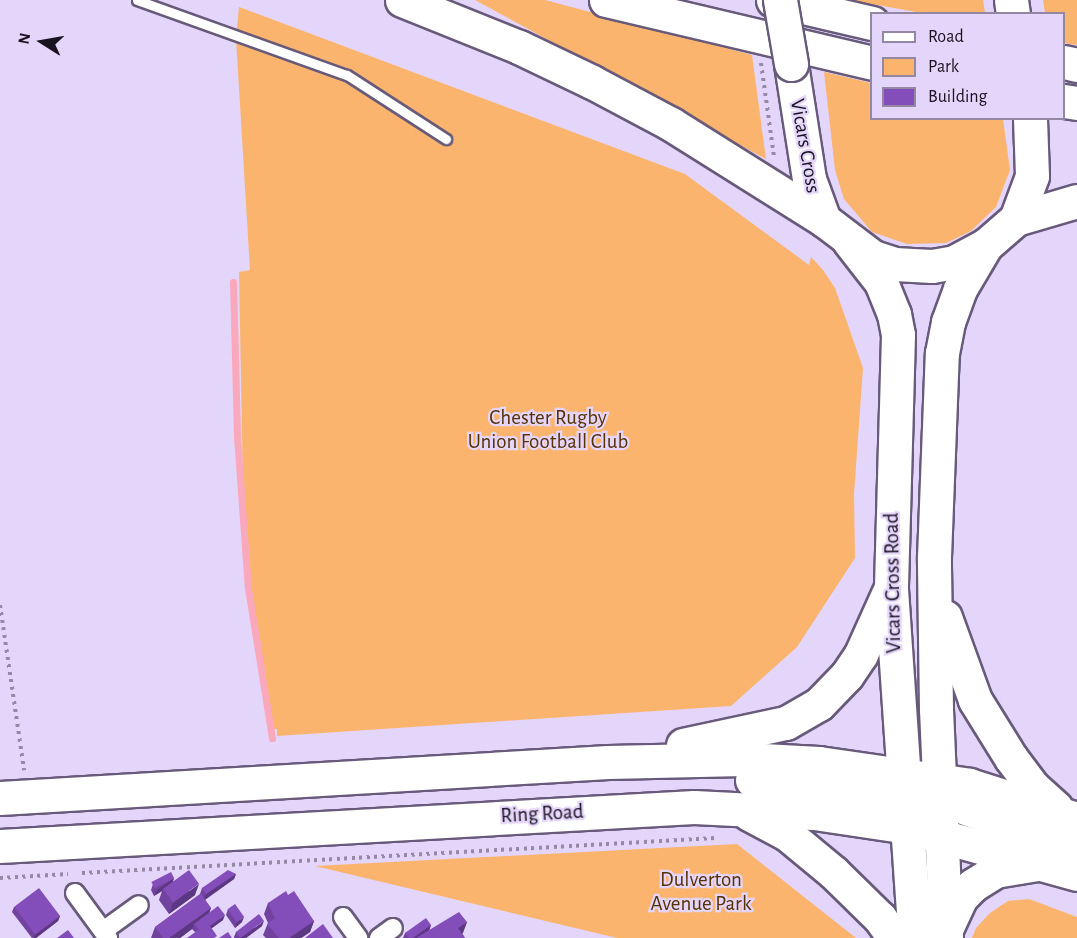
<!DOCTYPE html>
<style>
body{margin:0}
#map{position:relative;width:1077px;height:938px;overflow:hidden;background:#e4d5fa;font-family:"Alegreya Sans",sans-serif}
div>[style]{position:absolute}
.green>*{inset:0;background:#fbb46d}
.stream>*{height:7px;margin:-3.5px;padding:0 3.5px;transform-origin:3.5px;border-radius:3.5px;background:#faa8bb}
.path>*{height:4px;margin-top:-2px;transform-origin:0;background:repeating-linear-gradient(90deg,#9589a5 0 3px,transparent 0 7.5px)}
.roads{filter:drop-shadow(2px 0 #685a7a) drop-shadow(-2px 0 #685a7a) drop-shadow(0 2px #685a7a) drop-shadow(0 -2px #685a7a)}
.lane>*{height:9px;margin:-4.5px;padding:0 4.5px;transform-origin:4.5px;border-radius:4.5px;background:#fff}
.street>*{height:18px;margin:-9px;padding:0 9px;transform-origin:9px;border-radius:9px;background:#fff}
.highway>*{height:33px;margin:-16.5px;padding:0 16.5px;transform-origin:16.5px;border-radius:16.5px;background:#fff}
.bridges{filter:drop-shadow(2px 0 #685a7a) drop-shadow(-2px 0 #685a7a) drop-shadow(0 2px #685a7a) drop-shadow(0 -2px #685a7a)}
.highway-bridge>*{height:33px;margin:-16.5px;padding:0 16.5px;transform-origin:16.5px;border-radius:16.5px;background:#fff}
.wall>*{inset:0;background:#71439f}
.shaded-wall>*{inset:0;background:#5c3782}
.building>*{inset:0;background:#834eb9;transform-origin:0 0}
span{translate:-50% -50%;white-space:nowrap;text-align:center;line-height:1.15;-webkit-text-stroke:4.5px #e4d5fa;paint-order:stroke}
.street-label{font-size:21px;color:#191320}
.park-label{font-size:21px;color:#573103}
.legend{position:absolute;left:870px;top:12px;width:195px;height:108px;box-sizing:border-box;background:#e4d5fa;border:2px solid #9387a3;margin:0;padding:8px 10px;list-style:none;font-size:18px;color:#191320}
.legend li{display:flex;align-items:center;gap:12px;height:30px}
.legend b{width:30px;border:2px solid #9387a3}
.north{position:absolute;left:12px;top:12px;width:60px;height:60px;-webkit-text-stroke:4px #e4d5fa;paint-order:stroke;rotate:281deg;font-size:16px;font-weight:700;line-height:24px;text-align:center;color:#191320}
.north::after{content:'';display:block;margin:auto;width:21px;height:27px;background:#191320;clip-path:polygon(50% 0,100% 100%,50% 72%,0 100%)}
</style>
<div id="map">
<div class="green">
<div style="clip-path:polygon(475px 0,545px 0,752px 55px,766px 159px)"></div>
<div style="clip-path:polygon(849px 0,983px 0,985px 13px,922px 13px)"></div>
<div style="clip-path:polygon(1043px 0,1077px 0,1077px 45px,1064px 43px,1064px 14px,1045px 13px)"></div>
<div style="clip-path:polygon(239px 7px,685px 174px,809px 265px,811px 257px,823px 270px,835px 288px,863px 368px,854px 494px,855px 558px,797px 647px,731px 706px,277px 736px,277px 729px,273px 729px,251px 586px,243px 487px,239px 272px,250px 270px,236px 38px)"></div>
<div style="clip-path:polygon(824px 72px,871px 83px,872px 118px,1003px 119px,1010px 170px,996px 207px,971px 231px,946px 243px,907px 244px,872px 232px,844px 199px,835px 170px)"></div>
<div style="clip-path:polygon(737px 844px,856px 938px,617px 938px,315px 866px)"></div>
<div style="clip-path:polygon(1029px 899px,1077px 917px,1077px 938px,972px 938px,976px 928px,990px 913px,1008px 901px)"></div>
</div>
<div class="stream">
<div style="left:233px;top:282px;width:154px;rotate:88.5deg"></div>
<div style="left:237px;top:436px;width:152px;rotate:85.9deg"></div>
<div style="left:248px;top:588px;width:152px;rotate:80.9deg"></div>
</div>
<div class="path">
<div style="left:761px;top:63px;width:95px;rotate:82.1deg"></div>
<div style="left:0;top:605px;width:167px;rotate:81.7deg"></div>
<div style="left:82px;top:873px;width:634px;rotate:-3.16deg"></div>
<div style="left:0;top:878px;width:68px;rotate:-3.4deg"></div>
</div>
<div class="roads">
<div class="lane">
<div style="left:137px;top:0;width:223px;rotate:19.7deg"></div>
<div style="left:347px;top:75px;width:118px;rotate:32.9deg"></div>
</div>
<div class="street">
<div style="left:75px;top:893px;width:56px;rotate:53.7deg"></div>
<div style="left:343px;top:917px;width:26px;rotate:54deg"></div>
<div style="left:103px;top:931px;width:44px;rotate:-35.8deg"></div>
<div style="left:379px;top:938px;width:17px;rotate:-36deg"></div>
</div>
<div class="highway">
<div style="left:402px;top:0;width:126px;rotate:21.9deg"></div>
<div style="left:519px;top:47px;width:81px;rotate:25.6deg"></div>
<div style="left:592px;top:82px;width:89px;rotate:28deg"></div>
<div style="left:671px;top:124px;width:181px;rotate:32.1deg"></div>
<div style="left:606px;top:0;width:273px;rotate:13.3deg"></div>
<div style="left:773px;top:0;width:102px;rotate:13.1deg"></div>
<div style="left:1011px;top:0;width:14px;rotate:82deg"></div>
<div style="left:1064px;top:62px;width:13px;rotate:13deg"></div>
<div style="left:791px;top:64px;width:116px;rotate:81.1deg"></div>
<div style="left:809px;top:179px;width:44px;rotate:69.9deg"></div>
<div style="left:824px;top:220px;width:61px;rotate:37.1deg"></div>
<div style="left:873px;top:257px;width:22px;rotate:18deg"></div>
<div style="left:894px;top:264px;width:38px;rotate:3deg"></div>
<div style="left:932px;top:266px;width:22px;rotate:-10deg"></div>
<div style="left:954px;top:262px;width:36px;rotate:-28deg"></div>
<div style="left:986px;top:245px;width:40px;rotate:-41deg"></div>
<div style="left:1016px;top:219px;width:46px;rotate:-69.6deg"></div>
<div style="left:1032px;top:176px;width:58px;rotate:-92deg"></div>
<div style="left:1064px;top:101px;width:13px;rotate:9deg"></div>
<div style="left:1016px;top:219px;width:64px;rotate:-16.4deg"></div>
<div style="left:849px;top:241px;width:52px;rotate:52deg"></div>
<div style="left:881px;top:282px;width:35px;rotate:68deg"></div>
<div style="left:894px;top:314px;width:21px;rotate:79deg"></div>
<div style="left:898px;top:335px;width:254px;rotate:91.6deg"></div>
<div style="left:891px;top:589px;width:350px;rotate:86.1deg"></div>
<div style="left:945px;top:617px;width:88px;rotate:70.1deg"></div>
<div style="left:975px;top:700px;width:68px;rotate:58.2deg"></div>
<div style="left:1011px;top:758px;width:36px;rotate:53deg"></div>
<div style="left:1033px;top:787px;width:31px;rotate:42deg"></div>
<div style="left:683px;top:745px;width:105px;rotate:-12.1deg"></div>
<div style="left:786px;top:723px;width:38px;rotate:-30deg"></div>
<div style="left:819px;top:704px;width:40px;rotate:-46deg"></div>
<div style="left:847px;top:675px;width:25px;rotate:-56deg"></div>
<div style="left:861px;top:654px;width:66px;rotate:-65.8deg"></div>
<div style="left:752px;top:780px;width:86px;rotate:6deg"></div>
<div style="left:838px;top:789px;width:48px;rotate:14.6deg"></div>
<div style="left:884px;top:801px;width:39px;rotate:23deg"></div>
<div style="left:922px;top:792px;width:165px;rotate:20.2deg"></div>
<div style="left:0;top:798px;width:609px;rotate:-3.39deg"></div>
<div style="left:608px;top:762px;width:136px;rotate:-1.3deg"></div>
<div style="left:744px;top:759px;width:75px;rotate:3.1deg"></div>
<div style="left:819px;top:763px;width:152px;rotate:8.3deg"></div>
<div style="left:969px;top:785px;width:113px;rotate:17.5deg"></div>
<div style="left:749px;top:814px;width:43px;rotate:27.8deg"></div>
<div style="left:787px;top:834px;width:60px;rotate:39.6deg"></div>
<div style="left:833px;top:872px;width:66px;rotate:44.4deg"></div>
<div style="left:880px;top:918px;width:24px;rotate:55deg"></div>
<div style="left:0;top:846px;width:695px;rotate:-3.22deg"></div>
<div style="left:694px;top:807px;width:120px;rotate:2.9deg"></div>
<div style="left:814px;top:813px;width:95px;rotate:8.5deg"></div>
<div style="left:908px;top:827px;width:175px;rotate:15.5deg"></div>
<div style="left:947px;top:927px;width:33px;rotate:-65deg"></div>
<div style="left:961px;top:897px;width:17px;rotate:-45deg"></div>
<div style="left:973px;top:885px;width:26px;rotate:-32deg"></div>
<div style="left:995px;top:871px;width:43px;rotate:-9.5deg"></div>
<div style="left:946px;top:938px;width:229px;rotate:-92.5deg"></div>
<div style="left:936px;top:709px;width:152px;rotate:-90.8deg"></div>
<div style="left:934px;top:557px;width:204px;rotate:-87.8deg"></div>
<div style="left:942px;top:353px;width:32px;rotate:-79deg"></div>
<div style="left:948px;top:322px;width:35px;rotate:-70deg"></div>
<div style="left:960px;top:289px;width:51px;rotate:-59.4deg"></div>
</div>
</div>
<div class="bridges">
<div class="highway-bridge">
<div style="left:780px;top:0;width:65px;rotate:80.2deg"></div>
</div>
</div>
<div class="wall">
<div style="clip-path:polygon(236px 874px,234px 879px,205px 900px,211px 908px,209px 913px,223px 920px,211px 928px,195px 932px,192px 929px,180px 938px,151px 938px,155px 927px,200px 894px,202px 888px)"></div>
<div style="clip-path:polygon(174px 878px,173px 881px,195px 895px,169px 914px,159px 900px,162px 891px,154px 896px,151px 890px,153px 884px)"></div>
<div style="clip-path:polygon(288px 895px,314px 921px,310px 932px,301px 938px,266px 938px,263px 935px,268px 923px,264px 914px,268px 903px)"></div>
<div style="clip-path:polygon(14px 907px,60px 916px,58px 921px,36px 938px,32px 938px,12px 912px)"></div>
<div style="clip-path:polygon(228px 909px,242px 922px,235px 928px,226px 915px)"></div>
<div style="clip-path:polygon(467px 922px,462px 933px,465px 938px,403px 938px,405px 933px,431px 925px,429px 930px)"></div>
<div style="clip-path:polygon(262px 926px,246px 938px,234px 938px,234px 937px,236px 932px)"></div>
</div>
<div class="shaded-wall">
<div style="clip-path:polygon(236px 874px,234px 879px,204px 900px,206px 894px)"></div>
<div style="clip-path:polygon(174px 878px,172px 884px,163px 889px,162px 891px,154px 896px,157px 890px)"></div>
<div style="clip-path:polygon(199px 884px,195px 895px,169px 914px,173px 903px)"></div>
<div style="clip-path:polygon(211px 908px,207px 919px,194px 924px,192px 929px,180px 938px,169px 938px)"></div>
<div style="clip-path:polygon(225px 915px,223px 920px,199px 938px,201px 932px)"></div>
<div style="clip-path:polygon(60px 916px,58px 921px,36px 938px,34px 938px,35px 934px)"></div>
<div style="clip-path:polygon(244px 917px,242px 922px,235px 928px,237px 922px)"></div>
<div style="clip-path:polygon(264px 921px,262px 926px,246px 938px,241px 938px)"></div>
<div style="clip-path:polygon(314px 921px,310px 932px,301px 938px,289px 938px)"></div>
<div style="clip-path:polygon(467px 922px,463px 933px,456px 938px,458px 928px)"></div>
<div style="clip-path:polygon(431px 925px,429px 931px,419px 938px,413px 938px)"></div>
</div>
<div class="building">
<div style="left:189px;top:870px;width:17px;height:32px;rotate:54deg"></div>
<div style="clip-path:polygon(228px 870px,236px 874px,206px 894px,202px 888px)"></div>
<div style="left:171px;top:872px;width:7px;height:22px;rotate:63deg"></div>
<div style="left:39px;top:888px;width:35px;height:31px;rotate:53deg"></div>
<div style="clip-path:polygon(286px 891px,288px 895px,294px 891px,314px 921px,289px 938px,279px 938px,267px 924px,275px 918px,268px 903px)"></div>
<div style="clip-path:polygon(201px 894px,211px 908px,169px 938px,163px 938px,155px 927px)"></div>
<div style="left:235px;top:904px;width:16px;height:9px;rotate:55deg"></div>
<div style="clip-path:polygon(218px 906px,225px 915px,210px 926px,208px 923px,199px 930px,194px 924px)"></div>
<div style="clip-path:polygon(459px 912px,467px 922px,458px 928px,465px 938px,416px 938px)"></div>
<div style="clip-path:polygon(259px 914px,264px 921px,240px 938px,236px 932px)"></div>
<div style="clip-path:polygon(426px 918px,431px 925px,413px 938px,409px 938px,405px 933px)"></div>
<div style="clip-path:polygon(208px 923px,217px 936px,214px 938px,187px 938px)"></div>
<div style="clip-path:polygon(323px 924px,333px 938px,305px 938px)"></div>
<div style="clip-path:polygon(68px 930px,74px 938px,57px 938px)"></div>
<div style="clip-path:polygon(228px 932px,232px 938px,219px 938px)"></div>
</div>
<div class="street-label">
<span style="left:805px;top:146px;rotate:80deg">Vicars Cross</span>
<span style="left:893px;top:583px;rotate:-91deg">Vicars Cross Road</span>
<span style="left:542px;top:814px;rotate:-3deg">Ring Road</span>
</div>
<div class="park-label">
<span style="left:548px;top:430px">Chester Rugby<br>Union Football Club</span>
<span style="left:701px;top:892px">Dulverton<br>Avenue Park</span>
</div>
<ul class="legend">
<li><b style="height:8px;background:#fff"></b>Road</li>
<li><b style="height:16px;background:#fbb46d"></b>Park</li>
<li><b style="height:16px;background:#834eb9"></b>Building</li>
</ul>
<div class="north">N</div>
</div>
